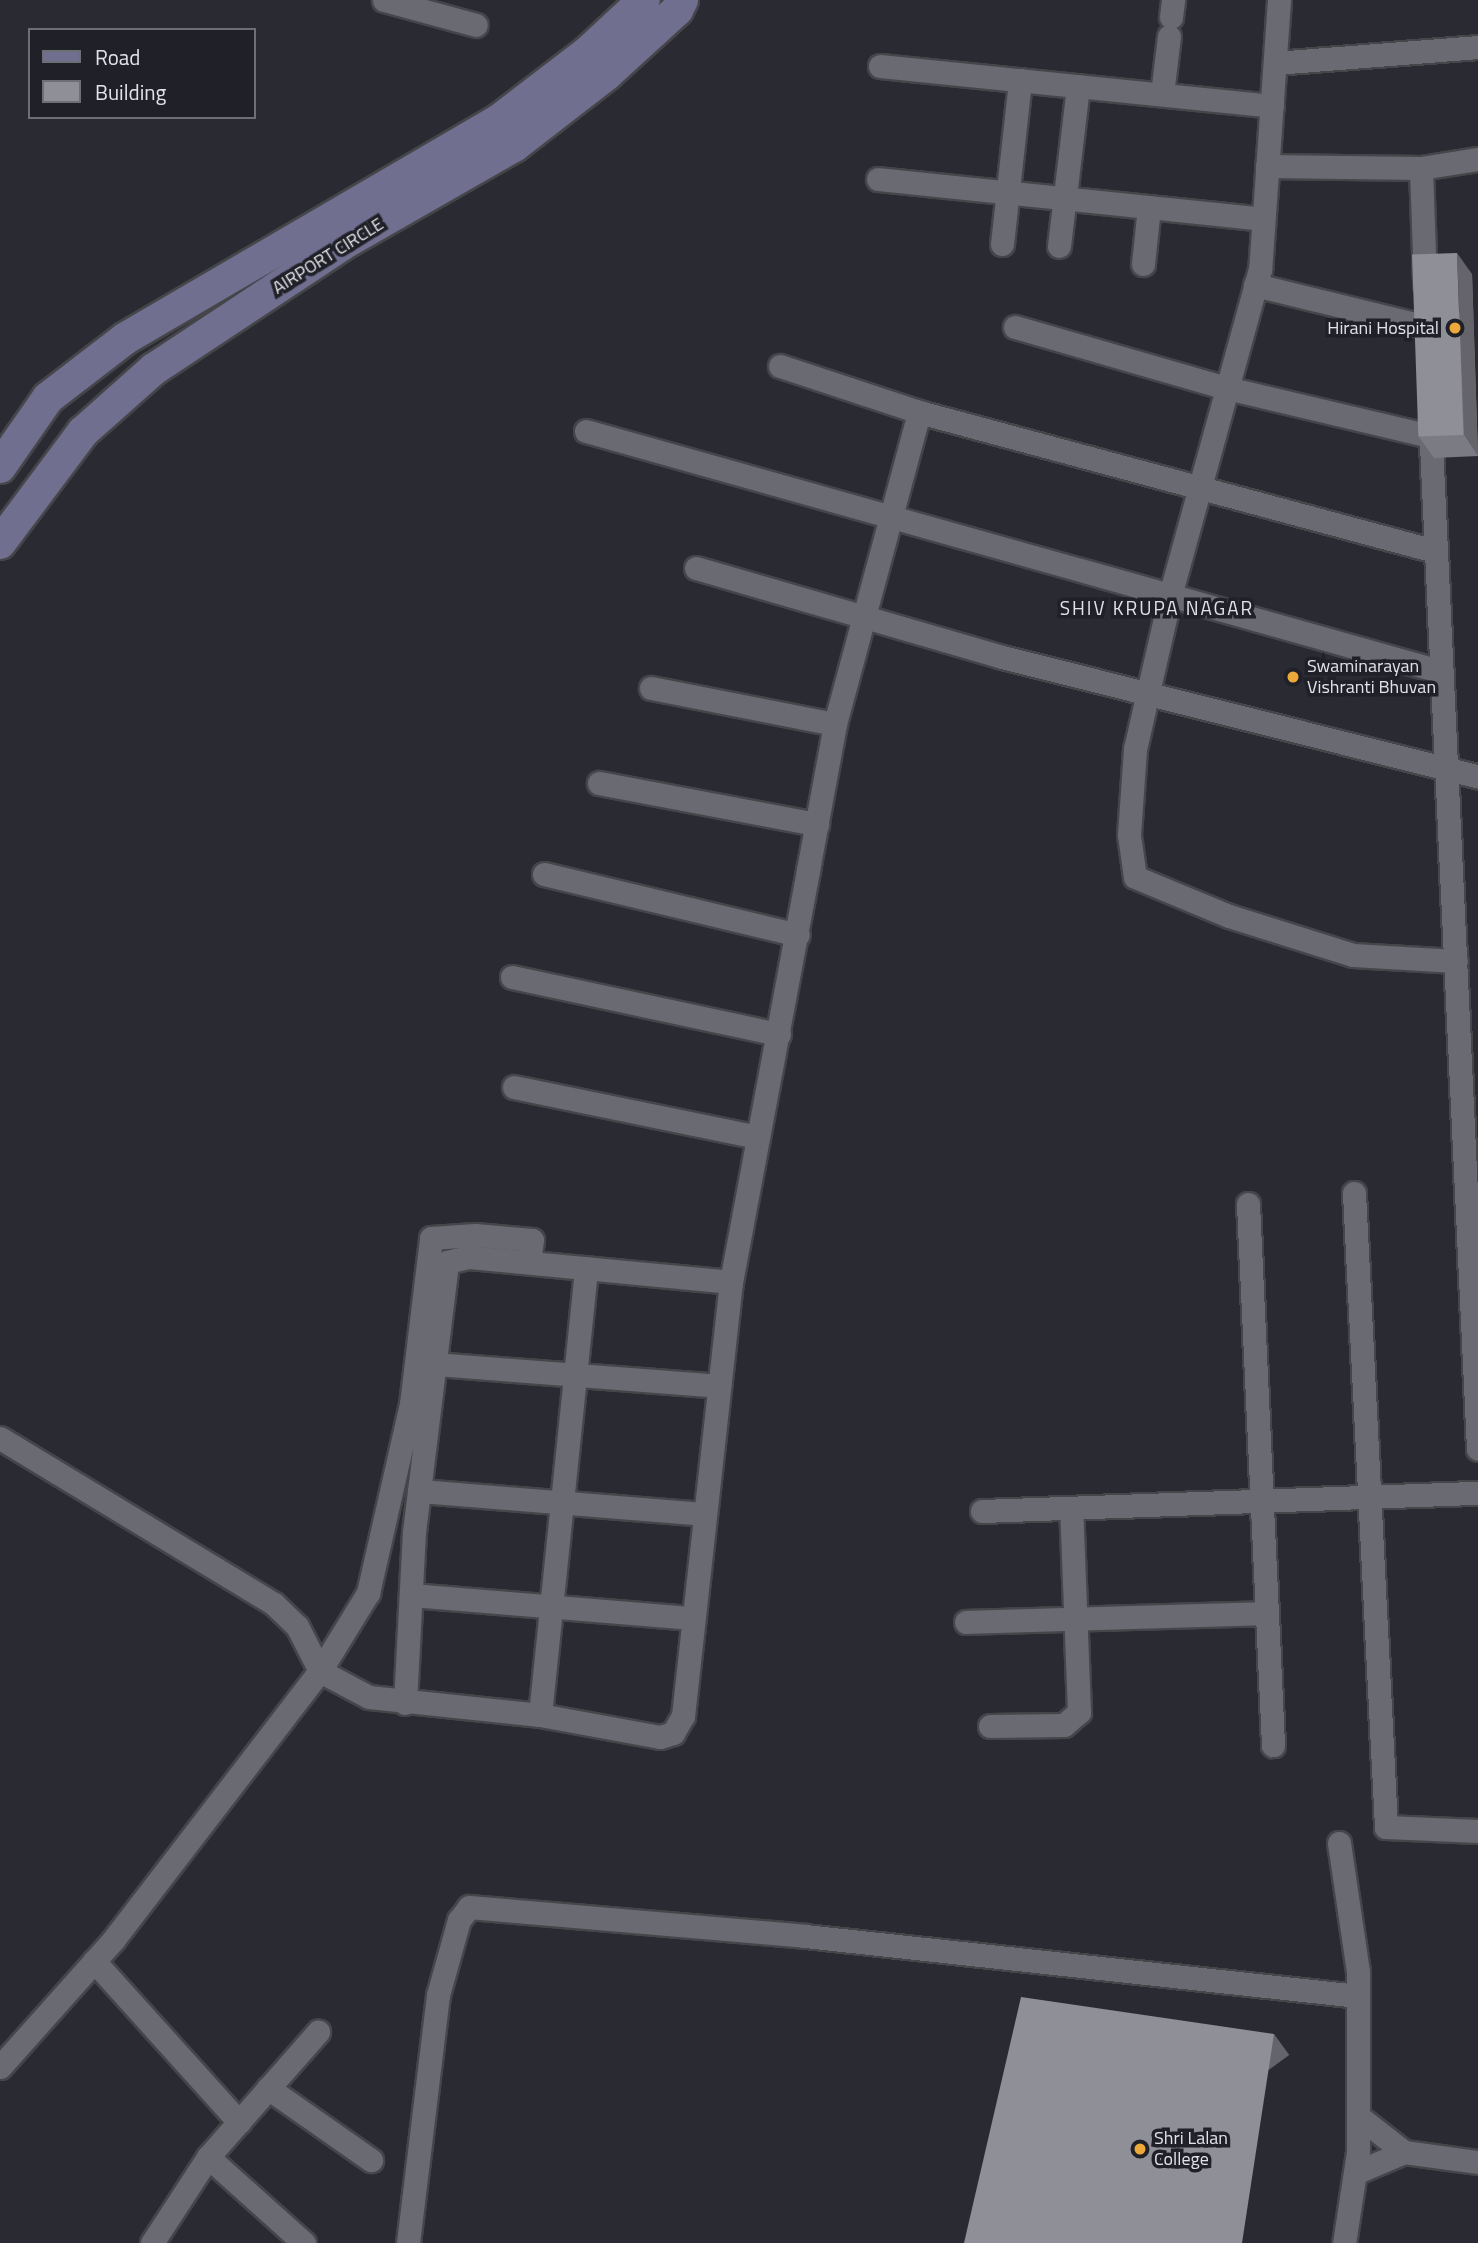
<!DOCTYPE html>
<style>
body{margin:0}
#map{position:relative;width:1478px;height:2243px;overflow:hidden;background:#2a2a32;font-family:"Titillium Web",sans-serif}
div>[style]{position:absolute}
.roads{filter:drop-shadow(2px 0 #45454a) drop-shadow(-2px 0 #45454a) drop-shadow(0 2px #45454a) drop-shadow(0 -2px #45454a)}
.minor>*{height:23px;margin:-11.5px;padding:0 11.5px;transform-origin:11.5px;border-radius:11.5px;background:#6a6a73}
.secondary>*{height:32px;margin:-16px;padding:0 16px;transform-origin:16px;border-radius:16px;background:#716f90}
.wall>*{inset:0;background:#7b7b83}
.shaded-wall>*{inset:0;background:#64646a;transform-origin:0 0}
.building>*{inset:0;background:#8f8f98;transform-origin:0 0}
.dots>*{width:19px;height:19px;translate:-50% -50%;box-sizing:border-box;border:4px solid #202128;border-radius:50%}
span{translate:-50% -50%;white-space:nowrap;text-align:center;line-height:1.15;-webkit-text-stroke:7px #202128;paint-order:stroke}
.street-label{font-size:18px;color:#e2e3e7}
.poi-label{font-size:18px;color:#e2e3e7}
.right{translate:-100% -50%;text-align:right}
.left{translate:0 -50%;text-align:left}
.neighbourhood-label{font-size:19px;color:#e2e3e7;letter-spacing:2px}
.legend{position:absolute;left:28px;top:28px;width:228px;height:91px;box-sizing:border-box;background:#202128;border:2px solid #6e6f74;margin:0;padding:9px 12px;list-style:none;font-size:21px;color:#e2e3e7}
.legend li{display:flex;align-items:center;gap:14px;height:35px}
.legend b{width:35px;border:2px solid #6e6f74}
</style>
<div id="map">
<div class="roads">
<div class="minor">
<div style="left:384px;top:0;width:95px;rotate:15.2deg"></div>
<div style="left:1279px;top:0;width:270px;rotate:94deg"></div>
<div style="left:1260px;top:269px;width:335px;rotate:105.4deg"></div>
<div style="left:1171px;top:592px;width:161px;rotate:102.9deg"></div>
<div style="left:1135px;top:749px;width:86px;rotate:94deg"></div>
<div style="left:1129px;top:835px;width:42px;rotate:81.9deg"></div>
<div style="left:1135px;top:877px;width:102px;rotate:22.5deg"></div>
<div style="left:1229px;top:916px;width:130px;rotate:17.5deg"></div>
<div style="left:1353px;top:955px;width:103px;rotate:3.3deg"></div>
<div style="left:1171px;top:17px;width:17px;rotate:-83deg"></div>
<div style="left:1275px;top:63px;width:204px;rotate:-4.5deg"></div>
<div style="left:880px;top:66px;width:394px;rotate:5.8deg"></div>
<div style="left:1162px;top:94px;width:58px;rotate:-83.1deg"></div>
<div style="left:1267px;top:166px;width:154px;rotate:0.7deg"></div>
<div style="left:1421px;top:168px;width:58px;rotate:-9deg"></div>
<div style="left:1421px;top:168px;width:116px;rotate:88deg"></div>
<div style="left:878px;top:179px;width:387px;rotate:5.9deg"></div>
<div style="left:1002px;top:244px;width:165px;rotate:-83.7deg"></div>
<div style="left:1059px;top:246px;width:161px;rotate:-83.2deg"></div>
<div style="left:1143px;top:264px;width:57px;rotate:-84deg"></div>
<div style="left:1255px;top:285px;width:177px;rotate:13.7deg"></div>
<div style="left:1015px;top:327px;width:221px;rotate:16.1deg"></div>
<div style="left:1227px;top:388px;width:209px;rotate:13.3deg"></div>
<div style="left:780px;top:366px;width:146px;rotate:18.3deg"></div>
<div style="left:919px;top:412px;width:534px;rotate:15.08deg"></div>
<div style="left:1430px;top:423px;width:1027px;rotate:87.32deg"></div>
<div style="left:586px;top:431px;width:886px;rotate:15.71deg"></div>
<div style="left:696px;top:568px;width:319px;rotate:16.2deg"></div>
<div style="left:1002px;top:657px;width:491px;rotate:14.1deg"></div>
<div style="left:651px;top:688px;width:187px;rotate:11.1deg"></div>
<div style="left:599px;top:783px;width:222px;rotate:10.7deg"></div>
<div style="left:544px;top:874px;width:261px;rotate:13.5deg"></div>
<div style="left:512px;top:977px;width:273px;rotate:12.1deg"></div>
<div style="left:514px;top:1087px;width:249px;rotate:11.6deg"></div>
<div style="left:1354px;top:1193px;width:635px;rotate:87.11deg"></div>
<div style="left:1386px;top:1827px;width:92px;rotate:2.5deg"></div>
<div style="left:1248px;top:1204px;width:542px;rotate:87.35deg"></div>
<div style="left:435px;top:1364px;width:285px;rotate:4.4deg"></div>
<div style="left:0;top:1438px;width:320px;rotate:31.2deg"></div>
<div style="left:274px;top:1604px;width:32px;rotate:44deg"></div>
<div style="left:297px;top:1626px;width:51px;rotate:62.9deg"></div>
<div style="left:320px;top:1671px;width:55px;rotate:28deg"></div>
<div style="left:369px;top:1697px;width:172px;rotate:6deg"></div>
<div style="left:540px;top:1715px;width:122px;rotate:10.4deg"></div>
<div style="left:660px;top:1737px;width:14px;rotate:-17deg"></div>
<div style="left:673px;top:1733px;width:20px;rotate:-60deg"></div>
<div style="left:683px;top:1716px;width:437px;rotate:-83.7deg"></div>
<div style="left:731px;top:1282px;width:419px;rotate:-79.4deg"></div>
<div style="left:808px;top:870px;width:148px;rotate:-79.5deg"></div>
<div style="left:835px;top:724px;width:323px;rotate:-74.9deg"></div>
<div style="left:419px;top:1491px;width:286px;rotate:4.6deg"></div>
<div style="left:982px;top:1511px;width:496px;rotate:-2.1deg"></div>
<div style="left:411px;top:1595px;width:283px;rotate:4.7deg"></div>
<div style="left:966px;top:1622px;width:300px;rotate:-1.7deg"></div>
<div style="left:405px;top:1703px;width:171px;rotate:-87deg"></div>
<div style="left:414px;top:1532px;width:272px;rotate:-83deg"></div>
<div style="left:447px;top:1262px;width:22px;rotate:-13deg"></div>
<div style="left:468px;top:1257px;width:264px;rotate:5.4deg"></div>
<div style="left:540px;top:1715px;width:449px;rotate:-84.1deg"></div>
<div style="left:990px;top:1726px;width:74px;rotate:-0.8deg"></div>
<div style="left:1064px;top:1725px;width:20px;rotate:-41deg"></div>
<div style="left:1079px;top:1712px;width:204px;rotate:-92.2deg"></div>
<div style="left:1339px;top:1843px;width:130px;rotate:81.6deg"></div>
<div style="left:1358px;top:1972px;width:180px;rotate:90deg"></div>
<div style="left:1358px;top:2152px;width:92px;rotate:98.7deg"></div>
<div style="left:94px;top:1961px;width:217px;rotate:48deg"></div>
<div style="left:0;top:2067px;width:171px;rotate:-48.3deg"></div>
<div style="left:114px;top:1939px;width:338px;rotate:-52.5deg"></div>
<div style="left:320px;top:1671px;width:92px;rotate:-58.4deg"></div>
<div style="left:368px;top:1593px;width:194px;rotate:-77.2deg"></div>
<div style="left:411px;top:1404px;width:167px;rotate:-83.1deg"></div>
<div style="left:431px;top:1238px;width:44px;rotate:-3.9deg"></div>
<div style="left:475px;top:1235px;width:57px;rotate:5deg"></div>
<div style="left:532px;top:1240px;width:22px;rotate:98deg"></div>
<div style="left:268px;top:2088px;width:126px;rotate:35deg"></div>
<div style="left:1358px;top:2116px;width:58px;rotate:38deg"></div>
<div style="left:1404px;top:2152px;width:75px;rotate:7.7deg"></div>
<div style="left:208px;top:2157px;width:129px;rotate:41.9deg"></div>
<div style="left:1355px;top:2173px;width:53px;rotate:-23.2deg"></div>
<div style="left:152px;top:2243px;width:103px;rotate:-56.9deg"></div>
<div style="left:208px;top:2157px;width:167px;rotate:-48.7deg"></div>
<div style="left:408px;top:2243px;width:250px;rotate:-83.1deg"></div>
<div style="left:438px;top:1995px;width:78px;rotate:-74.4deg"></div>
<div style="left:459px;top:1920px;width:16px;rotate:-52deg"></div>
<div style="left:469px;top:1907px;width:337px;rotate:4.9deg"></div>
<div style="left:805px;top:1936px;width:556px;rotate:6.19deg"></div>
</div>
<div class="secondary">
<div style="left:0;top:467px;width:84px;rotate:-55.2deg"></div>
<div style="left:48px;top:398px;width:98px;rotate:-37.6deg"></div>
<div style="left:126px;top:338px;width:431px;rotate:-30.3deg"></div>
<div style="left:498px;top:121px;width:113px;rotate:-37.5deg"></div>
<div style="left:588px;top:52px;width:76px;rotate:-42.9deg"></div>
<div style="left:0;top:543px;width:139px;rotate:-53.2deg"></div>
<div style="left:83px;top:432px;width:95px;rotate:-41.6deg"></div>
<div style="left:154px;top:369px;width:224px;rotate:-33.5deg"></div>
<div style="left:341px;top:245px;width:199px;rotate:-29.8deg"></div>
<div style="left:514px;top:146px;width:118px;rotate:-37.7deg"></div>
<div style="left:607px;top:74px;width:95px;rotate:-42.4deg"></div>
<div style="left:677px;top:10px;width:11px;rotate:-63deg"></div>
</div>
</div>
<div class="wall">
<div style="clip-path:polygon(1472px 274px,1478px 456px,1434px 458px,1419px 437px)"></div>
</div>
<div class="shaded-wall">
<div style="clip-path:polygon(1457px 253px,1472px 274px,1478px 456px,1464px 435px)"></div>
<div style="left:1274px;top:2034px;width:26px;height:211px;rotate:54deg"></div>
</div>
<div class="building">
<div style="left:1457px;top:253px;width:182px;height:45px;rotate:88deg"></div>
<div style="clip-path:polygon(1021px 1997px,1274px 2034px,1242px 2243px,964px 2243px)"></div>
</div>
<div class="dots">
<div style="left:1455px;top:328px;background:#eda83b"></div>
<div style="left:1293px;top:677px;background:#eda83b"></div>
<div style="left:1140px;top:2149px;background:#eda83b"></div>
</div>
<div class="street-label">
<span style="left:328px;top:256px;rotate:-32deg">AIRPORT CIRCLE</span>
</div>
<div class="poi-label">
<span class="right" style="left:1439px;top:328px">Hirani Hospital</span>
<span class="left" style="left:1307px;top:677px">Swaminarayan<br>Vishranti Bhuvan</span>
<span class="left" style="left:1154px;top:2149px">Shri Lalan<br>College</span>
</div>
<div class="neighbourhood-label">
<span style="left:1157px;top:608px">SHIV KRUPA NAGAR</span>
</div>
<ul class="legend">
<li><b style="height:9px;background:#716f90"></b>Road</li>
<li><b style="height:19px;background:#8f8f98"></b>Building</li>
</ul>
</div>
